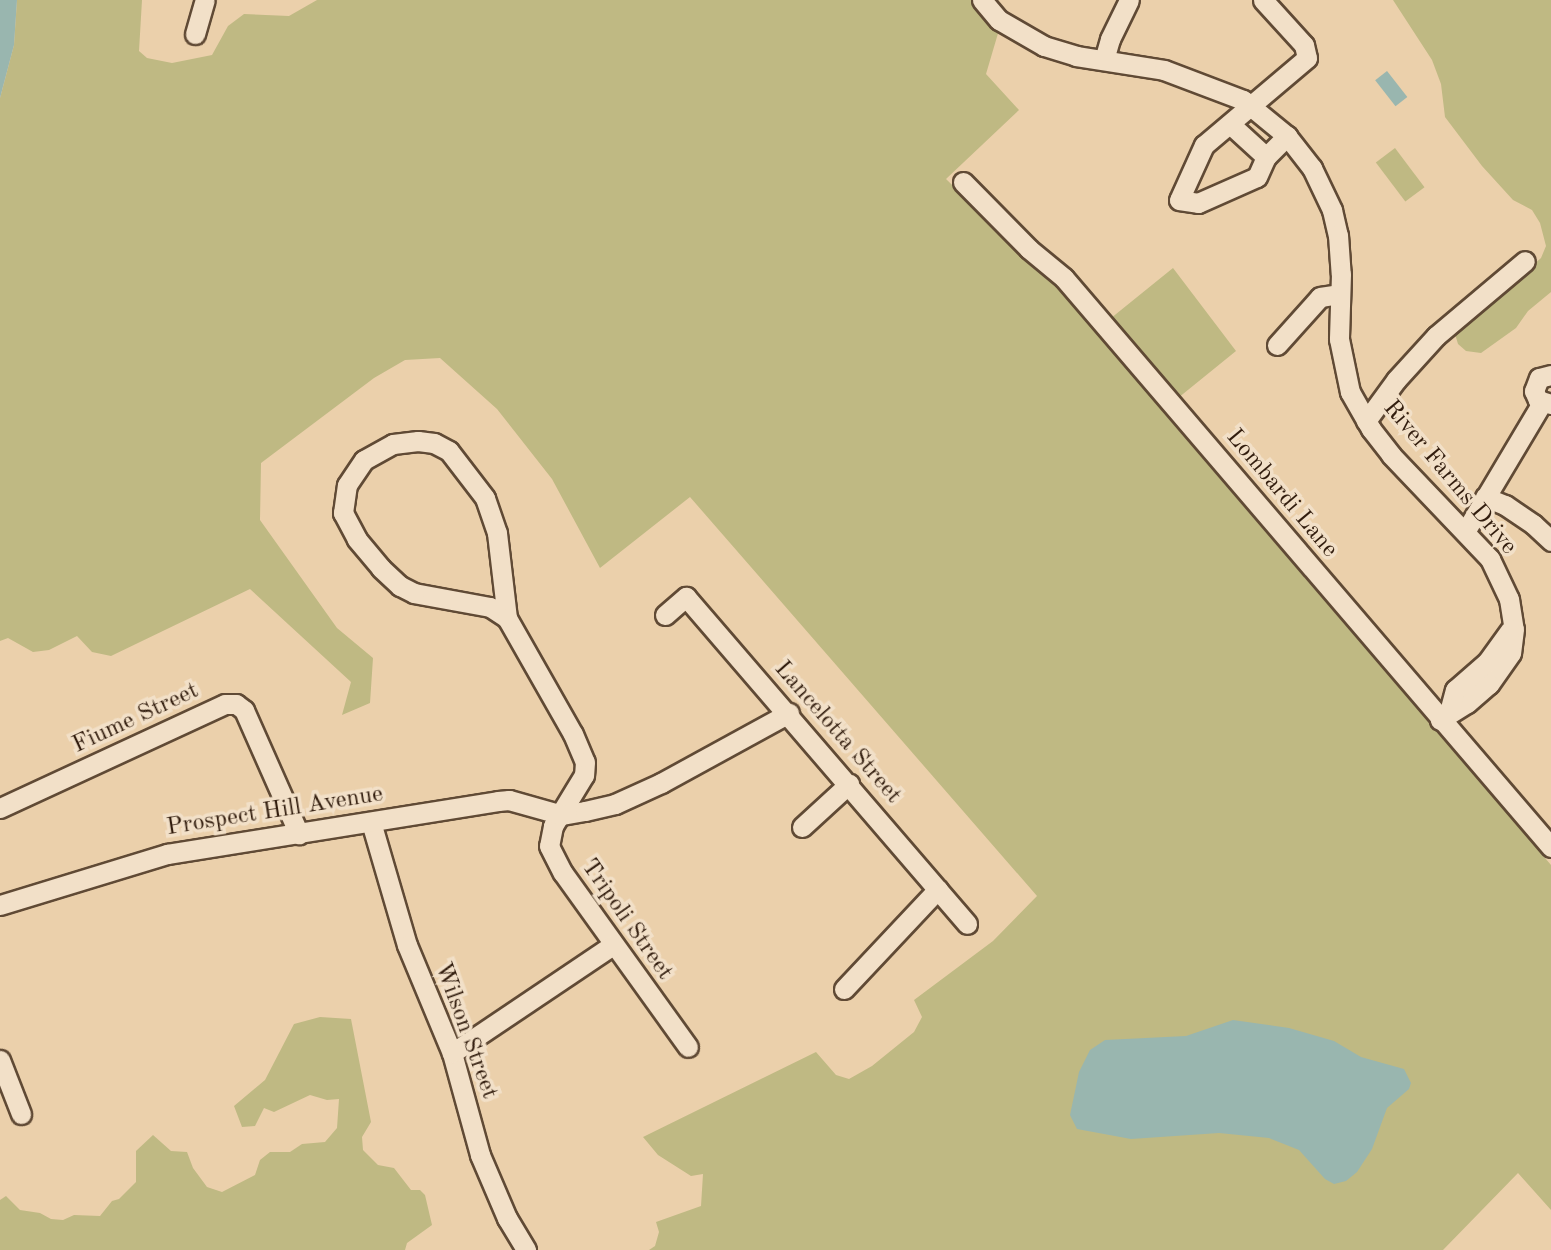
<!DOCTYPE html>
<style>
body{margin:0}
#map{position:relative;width:1551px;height:1250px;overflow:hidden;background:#ebd0ab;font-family:"Old Standard TT",serif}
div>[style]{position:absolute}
.green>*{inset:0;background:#bfb983;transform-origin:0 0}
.water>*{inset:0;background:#99b6af;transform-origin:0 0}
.roads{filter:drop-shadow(2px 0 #604a35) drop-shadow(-2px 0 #604a35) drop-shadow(0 2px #604a35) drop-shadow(0 -2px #604a35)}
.minor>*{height:19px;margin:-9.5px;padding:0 9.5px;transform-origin:9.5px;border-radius:9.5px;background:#f2e0c8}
span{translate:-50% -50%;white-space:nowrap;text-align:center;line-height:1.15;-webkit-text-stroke:7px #f2e0c8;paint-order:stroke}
.street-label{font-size:24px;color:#321d0e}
</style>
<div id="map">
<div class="green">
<div style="clip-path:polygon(17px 0,142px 0,139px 51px,147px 58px,172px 63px,212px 55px,228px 26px,244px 14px,289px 16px,317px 0,971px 0,999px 30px,986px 74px,1019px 110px,946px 179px,1010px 242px,1060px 282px,1100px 327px,1173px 268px,1236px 351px,1162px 411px,1551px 865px,1551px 1210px,1518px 1173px,1443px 1250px,649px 1250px,655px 1246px,659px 1232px,656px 1222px,701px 1206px,703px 1174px,691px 1176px,658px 1155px,643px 1137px,816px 1052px,836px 1075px,849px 1079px,872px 1066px,914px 1032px,922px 1017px,914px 1000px,993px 941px,1037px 896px,690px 497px,600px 568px,552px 479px,497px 409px,440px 358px,405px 360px,374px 378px,261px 463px,260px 520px,337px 628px,373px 658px,370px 703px,342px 715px,351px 682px,250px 589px,111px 656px,92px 652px,77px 636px,49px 650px,33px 652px,8px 638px,0 641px,0 98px,14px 45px)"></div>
<div style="clip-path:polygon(1393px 0,1551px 0,1551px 292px,1528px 311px,1516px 328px,1481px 353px,1466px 351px,1458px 344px,1455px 334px,1541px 258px,1546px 246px,1540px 223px,1532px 210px,1513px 200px,1482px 166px,1445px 117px,1441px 84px,1432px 60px)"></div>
<div style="left:1395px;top:148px;width:49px;height:24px;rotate:53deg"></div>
<div style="clip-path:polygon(320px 1017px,351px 1019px,371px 1122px,362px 1137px,363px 1150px,378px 1165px,394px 1168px,411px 1190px,420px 1190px,425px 1195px,432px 1225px,407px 1243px,405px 1250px,0 1250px,0 1200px,6px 1196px,20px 1210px,40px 1213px,51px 1219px,63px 1220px,74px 1215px,100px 1216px,112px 1201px,119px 1199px,136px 1182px,136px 1151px,153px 1135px,171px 1151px,187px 1152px,193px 1168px,207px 1187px,222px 1192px,255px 1175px,260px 1160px,270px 1152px,290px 1152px,302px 1144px,325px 1142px,337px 1128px,339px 1099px,327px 1100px,310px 1095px,274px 1112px,264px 1108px,255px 1126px,242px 1127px,234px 1106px,265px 1080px,294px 1024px)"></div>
</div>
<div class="water">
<div style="clip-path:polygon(0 0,17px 0,14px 45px,0 98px)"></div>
<div style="left:1387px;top:71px;width:33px;height:15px;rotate:52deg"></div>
<div style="clip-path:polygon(1233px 1020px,1289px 1028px,1334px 1041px,1361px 1057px,1404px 1069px,1411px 1083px,1409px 1089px,1387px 1108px,1372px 1149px,1357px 1172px,1346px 1181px,1334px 1184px,1325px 1179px,1299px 1150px,1269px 1138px,1219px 1133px,1131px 1139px,1077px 1129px,1070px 1115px,1079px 1072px,1090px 1050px,1105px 1040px,1186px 1036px)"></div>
</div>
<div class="roads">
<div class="minor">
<div style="left:982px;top:0;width:26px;rotate:50deg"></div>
<div style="left:999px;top:20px;width:52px;rotate:30deg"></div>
<div style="left:1044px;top:46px;width:34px;rotate:17deg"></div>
<div style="left:1076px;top:56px;width:89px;rotate:9deg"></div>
<div style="left:1164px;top:70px;width:85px;rotate:20.8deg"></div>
<div style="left:1243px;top:100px;width:57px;rotate:39.3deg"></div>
<div style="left:1287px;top:136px;width:41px;rotate:52deg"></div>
<div style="left:1312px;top:168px;width:47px;rotate:64.5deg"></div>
<div style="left:1332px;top:210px;width:26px;rotate:77deg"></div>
<div style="left:1338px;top:235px;width:39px;rotate:86deg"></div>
<div style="left:1341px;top:274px;width:65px;rotate:91.8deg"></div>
<div style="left:1339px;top:339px;width:54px;rotate:78.3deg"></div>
<div style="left:1350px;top:392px;width:43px;rotate:60.4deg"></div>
<div style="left:1371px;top:429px;width:33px;rotate:52deg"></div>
<div style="left:1391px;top:455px;width:144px;rotate:46.4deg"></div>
<div style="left:1490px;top:559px;width:44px;rotate:64.6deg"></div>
<div style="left:1509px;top:599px;width:30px;rotate:81deg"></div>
<div style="left:1514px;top:629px;width:24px;rotate:97deg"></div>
<div style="left:1511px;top:653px;width:38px;rotate:125deg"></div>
<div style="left:1489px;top:684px;width:29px;rotate:139deg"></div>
<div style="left:1467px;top:703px;width:32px;rotate:148deg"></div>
<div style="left:1263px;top:0;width:61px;rotate:47.7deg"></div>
<div style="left:1304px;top:45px;width:13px;rotate:77deg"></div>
<div style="left:1307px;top:58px;width:135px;rotate:139.8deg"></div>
<div style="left:1204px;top:145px;width:60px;rotate:114.4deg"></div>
<div style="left:1179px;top:200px;width:19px;rotate:9deg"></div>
<div style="left:1198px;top:203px;width:64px;rotate:-23.8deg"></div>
<div style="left:1257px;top:177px;width:22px;rotate:-66deg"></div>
<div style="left:1266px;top:157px;width:30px;rotate:-45deg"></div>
<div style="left:195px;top:34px;width:35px;rotate:-74deg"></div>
<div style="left:1104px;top:60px;width:22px;rotate:-74deg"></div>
<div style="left:1110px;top:39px;width:43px;rotate:-64deg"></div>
<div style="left:1230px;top:124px;width:49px;rotate:42.5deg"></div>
<div style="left:963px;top:182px;width:94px;rotate:45.4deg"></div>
<div style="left:1029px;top:249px;width:45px;rotate:39.6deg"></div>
<div style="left:1064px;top:278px;width:749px;rotate:49.44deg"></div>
<div style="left:1277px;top:345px;width:64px;rotate:-48.1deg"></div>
<div style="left:1320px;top:297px;width:19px;rotate:-9deg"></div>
<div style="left:1551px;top:375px;width:12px;rotate:166deg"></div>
<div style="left:1539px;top:378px;width:14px;rotate:111deg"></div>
<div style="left:1534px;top:391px;width:10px;rotate:66deg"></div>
<div style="left:1538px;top:400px;width:14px;rotate:17deg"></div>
<div style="left:1366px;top:421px;width:51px;rotate:-53.8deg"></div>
<div style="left:1396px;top:380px;width:59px;rotate:-47.7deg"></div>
<div style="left:1436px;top:336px;width:116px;rotate:-40.1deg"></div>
<div style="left:1485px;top:497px;width:22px;rotate:22deg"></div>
<div style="left:1505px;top:505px;width:34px;rotate:34deg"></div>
<div style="left:1533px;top:524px;width:25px;rotate:43deg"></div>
<div style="left:1465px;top:532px;width:150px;rotate:-59.2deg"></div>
<div style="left:665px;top:615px;width:28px;rotate:-41deg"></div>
<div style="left:686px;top:597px;width:431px;rotate:49.3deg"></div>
<div style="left:507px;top:618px;width:20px;rotate:-147deg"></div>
<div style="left:490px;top:607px;width:77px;rotate:-169.6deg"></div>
<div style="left:414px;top:593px;width:16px;rotate:-153deg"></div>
<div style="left:400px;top:586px;width:26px;rotate:-137deg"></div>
<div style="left:381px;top:568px;width:38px;rotate:-130deg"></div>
<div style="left:357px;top:539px;width:30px;rotate:-118deg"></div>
<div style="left:343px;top:513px;width:28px;rotate:-82deg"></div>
<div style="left:347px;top:485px;width:30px;rotate:-56deg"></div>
<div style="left:364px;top:460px;width:33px;rotate:-29deg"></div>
<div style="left:393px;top:444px;width:25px;rotate:-7deg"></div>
<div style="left:418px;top:441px;width:16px;rotate:7deg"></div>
<div style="left:434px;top:443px;width:17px;rotate:28deg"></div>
<div style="left:449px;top:451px;width:59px;rotate:52.5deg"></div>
<div style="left:485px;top:498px;width:37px;rotate:71deg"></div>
<div style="left:497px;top:533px;width:86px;rotate:83.3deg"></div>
<div style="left:507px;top:618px;width:133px;rotate:60.4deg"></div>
<div style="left:573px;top:734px;width:30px;rotate:67deg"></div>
<div style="left:585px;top:762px;width:13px;rotate:94deg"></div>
<div style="left:584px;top:775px;width:60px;rotate:121.3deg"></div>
<div style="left:553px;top:826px;width:20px;rotate:101deg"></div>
<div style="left:549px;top:846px;width:30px;rotate:63deg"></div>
<div style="left:563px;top:873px;width:214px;rotate:54.3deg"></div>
<div style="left:1449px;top:712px;width:23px;rotate:-75deg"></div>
<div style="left:1455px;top:690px;width:43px;rotate:-41.2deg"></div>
<div style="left:1487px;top:662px;width:39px;rotate:-54deg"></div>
<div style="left:0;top:808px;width:248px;rotate:-24.8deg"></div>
<div style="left:225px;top:704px;width:11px"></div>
<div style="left:236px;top:704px;width:10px;rotate:37deg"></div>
<div style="left:244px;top:710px;width:136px;rotate:66.1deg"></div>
<div style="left:371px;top:822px;width:128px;rotate:73.7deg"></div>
<div style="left:407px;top:945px;width:117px;rotate:67.4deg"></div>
<div style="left:452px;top:1053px;width:106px;rotate:74.6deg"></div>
<div style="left:480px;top:1155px;width:69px;rotate:66.8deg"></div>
<div style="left:507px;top:1218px;width:37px;rotate:59deg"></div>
<div style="left:802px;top:827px;width:64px;rotate:-42.5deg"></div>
<div style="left:0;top:905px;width:175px;rotate:-17deg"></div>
<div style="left:167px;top:854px;width:335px;rotate:-9.1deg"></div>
<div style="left:498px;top:801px;width:11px;rotate:-5deg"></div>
<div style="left:509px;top:800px;width:55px;rotate:15.8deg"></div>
<div style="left:562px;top:815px;width:23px;rotate:-10deg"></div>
<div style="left:585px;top:811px;width:31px;rotate:-13deg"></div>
<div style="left:615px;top:804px;width:51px;rotate:-24.5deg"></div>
<div style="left:661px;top:783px;width:146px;rotate:-28.7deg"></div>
<div style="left:844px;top:989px;width:137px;rotate:-46.8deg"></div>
<div style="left:452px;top:1053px;width:194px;rotate:-33.9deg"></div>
<div style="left:0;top:1060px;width:58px;rotate:68.7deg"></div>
</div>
</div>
<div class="street-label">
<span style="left:1449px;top:478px;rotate:50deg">River Farms Drive</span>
<span style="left:1281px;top:494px;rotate:50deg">Lombardi Lane</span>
<span style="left:136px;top:719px;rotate:-25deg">Fiume Street</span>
<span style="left:837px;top:733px;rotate:49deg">Lancelotta Street</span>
<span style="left:275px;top:812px;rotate:-9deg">Prospect Hill Avenue</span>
<span style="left:626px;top:920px;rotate:55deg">Tripoli Street</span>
<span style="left:465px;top:1031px;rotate:70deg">Wilson Street</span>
</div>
</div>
